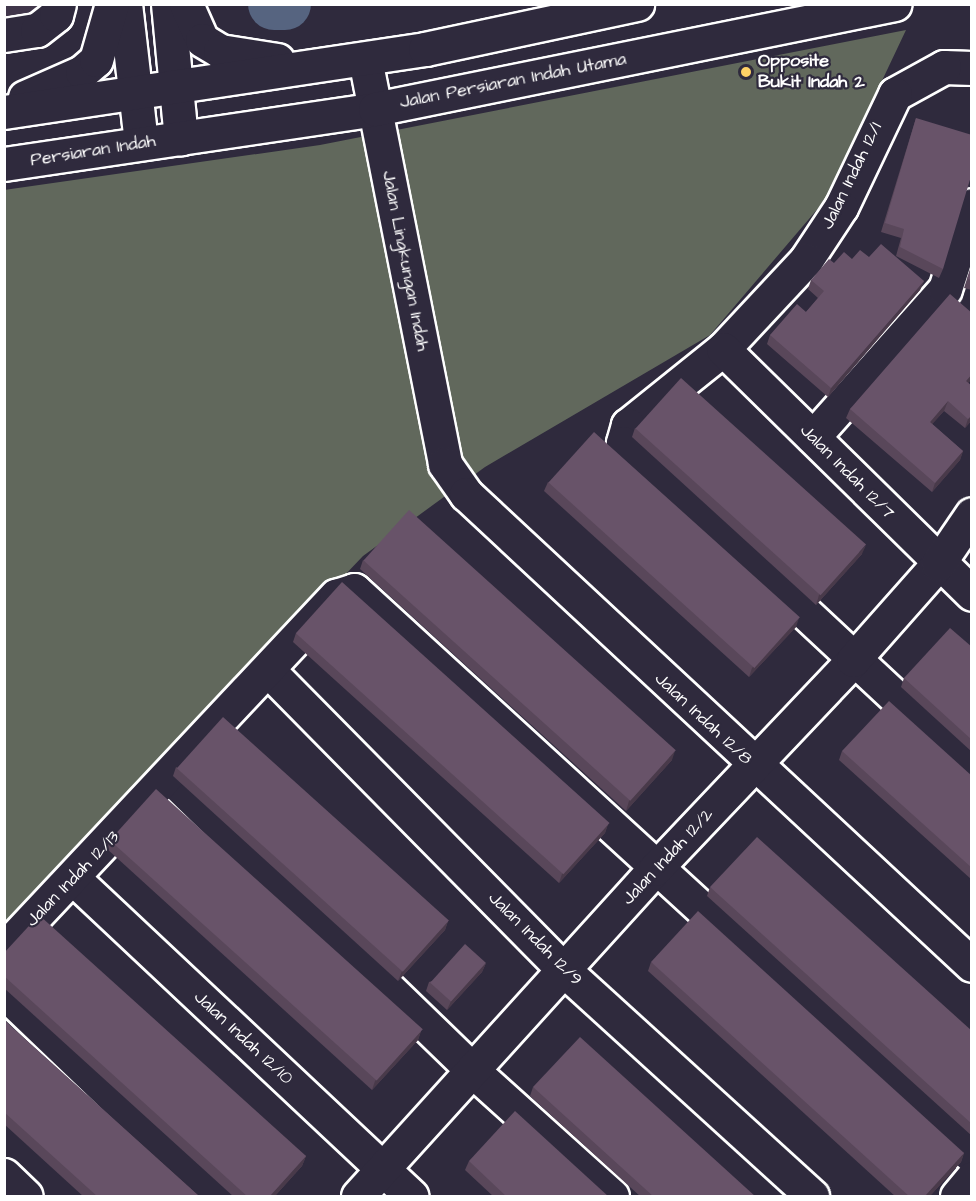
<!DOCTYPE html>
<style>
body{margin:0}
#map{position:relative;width:976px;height:1201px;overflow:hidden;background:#2f2a3d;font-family:"Architects Daughter",sans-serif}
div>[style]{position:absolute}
.built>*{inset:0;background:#40364a}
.green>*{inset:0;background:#61685c}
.river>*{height:52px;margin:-26px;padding:0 26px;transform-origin:26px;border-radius:26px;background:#566480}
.roads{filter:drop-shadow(2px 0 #fff) drop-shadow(-2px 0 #fff) drop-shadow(0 2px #fff) drop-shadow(0 -2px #fff)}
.minor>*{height:33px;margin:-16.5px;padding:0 16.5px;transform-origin:16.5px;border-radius:16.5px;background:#2f2a3d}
.major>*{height:33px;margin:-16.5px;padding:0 16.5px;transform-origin:16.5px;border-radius:16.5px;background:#2f2a3d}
.wall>*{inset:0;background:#59475a}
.shaded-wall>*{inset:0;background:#493a4a}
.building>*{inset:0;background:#685369;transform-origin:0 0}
.dots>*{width:16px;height:16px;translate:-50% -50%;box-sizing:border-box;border:3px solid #2f2a3d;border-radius:50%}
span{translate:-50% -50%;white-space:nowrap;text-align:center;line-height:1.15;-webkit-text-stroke:4.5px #2f2a3d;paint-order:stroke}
.poi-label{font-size:18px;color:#fff;font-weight:700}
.left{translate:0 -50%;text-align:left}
.street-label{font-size:18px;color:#fff}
.frame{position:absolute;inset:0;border:6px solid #fff;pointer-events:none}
</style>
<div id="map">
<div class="built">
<div style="clip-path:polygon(4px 5px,46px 5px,34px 19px,5px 23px)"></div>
</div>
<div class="green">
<div style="clip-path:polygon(906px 30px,826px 199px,710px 335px,485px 467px,363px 556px,5px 931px,4px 190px,320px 145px)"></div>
</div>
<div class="river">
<div style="left:274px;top:4px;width:11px"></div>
</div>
<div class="roads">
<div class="minor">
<div style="left:4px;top:35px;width:33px;rotate:-9deg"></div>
<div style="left:37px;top:30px;width:24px;rotate:-38deg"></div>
<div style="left:56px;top:15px;width:11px;rotate:-75deg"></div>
<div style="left:365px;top:59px;width:413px;rotate:78.8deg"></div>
<div style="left:445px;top:464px;width:37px;rotate:55deg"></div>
<div style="left:466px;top:494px;width:691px;rotate:42.95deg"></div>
<div style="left:972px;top:68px;width:28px;rotate:-178deg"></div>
<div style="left:944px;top:67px;width:56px;rotate:151.1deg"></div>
<div style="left:895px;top:94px;width:125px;rotate:115.5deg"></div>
<div style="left:841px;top:207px;width:64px;rotate:123.4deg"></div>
<div style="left:806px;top:260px;width:122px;rotate:133deg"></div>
<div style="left:723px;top:349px;width:122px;rotate:141.3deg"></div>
<div style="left:628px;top:425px;width:19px;rotate:106deg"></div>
<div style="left:623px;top:443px;width:478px;rotate:43deg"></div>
<div style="left:723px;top:349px;width:349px;rotate:44.5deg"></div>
<div style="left:813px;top:437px;width:198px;rotate:-48.3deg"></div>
<div style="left:945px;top:289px;width:88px;rotate:-72.2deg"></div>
<div style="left:269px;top:671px;width:421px;rotate:45.4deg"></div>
<div style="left:565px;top:971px;width:334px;rotate:42.3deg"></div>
<div style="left:170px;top:777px;width:422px;rotate:44.1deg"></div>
<div style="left:473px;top:1071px;width:187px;rotate:42deg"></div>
<div style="left:74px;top:879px;width:463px;rotate:43.2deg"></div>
<div style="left:4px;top:949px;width:485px;rotate:-46.8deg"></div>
<div style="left:336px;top:596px;width:19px;rotate:-18deg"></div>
<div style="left:354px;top:590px;width:838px;rotate:42.49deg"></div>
<div style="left:4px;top:992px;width:295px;rotate:43.8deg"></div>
<div style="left:4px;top:1175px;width:30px;rotate:44deg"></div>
<div style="left:358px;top:1196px;width:442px;rotate:-47.8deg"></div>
<div style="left:655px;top:869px;width:288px;rotate:-46.5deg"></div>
<div style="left:853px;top:660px;width:128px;rotate:-48.5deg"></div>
<div style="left:938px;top:564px;width:60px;rotate:-55.8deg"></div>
<div style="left:957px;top:1196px;width:23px;rotate:-50deg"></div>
</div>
<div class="major">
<div style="left:125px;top:4px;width:140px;rotate:83.4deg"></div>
<div style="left:168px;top:4px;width:135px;rotate:84.5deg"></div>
<div style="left:186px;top:4px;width:39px;rotate:66deg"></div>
<div style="left:202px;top:40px;width:21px;rotate:31deg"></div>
<div style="left:220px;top:51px;width:58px;rotate:9deg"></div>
<div style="left:25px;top:97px;width:62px;rotate:-23.7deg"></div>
<div style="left:82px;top:72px;width:18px;rotate:-41deg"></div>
<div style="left:96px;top:60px;width:58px;rotate:-74.1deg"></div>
<div style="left:4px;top:112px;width:426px;rotate:-8.5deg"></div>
<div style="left:425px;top:49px;width:217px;rotate:-12deg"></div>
<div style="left:4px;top:164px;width:375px;rotate:-8.4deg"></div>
<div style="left:375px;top:109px;width:530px;rotate:-11.42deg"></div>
</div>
</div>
<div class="wall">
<div style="clip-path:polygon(916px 118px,943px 269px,939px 278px,896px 256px,901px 238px,881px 232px)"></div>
<div style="clip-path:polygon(869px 257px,924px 281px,920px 290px,828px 397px,767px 344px,770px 335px,806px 312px,818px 298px,808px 289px,811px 280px,834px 263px,852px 259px)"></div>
<div style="clip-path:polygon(972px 263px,972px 290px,964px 288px)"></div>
<div style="clip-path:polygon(972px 313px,972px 379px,968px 383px,972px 386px,972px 420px,965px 428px,944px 411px,932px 424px,963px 451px,960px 460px,932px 492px,846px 418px,850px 409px)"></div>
<div style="clip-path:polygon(635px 428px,862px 554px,816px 605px,632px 437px)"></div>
<div style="clip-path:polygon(548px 482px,796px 627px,749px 677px,544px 491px)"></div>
<div style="clip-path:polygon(363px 560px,672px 760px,626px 811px,360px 569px)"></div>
<div style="clip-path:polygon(296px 633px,608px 824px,605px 833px,559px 883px,293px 642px)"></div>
<div style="clip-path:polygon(972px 647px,972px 752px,901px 687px,904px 678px)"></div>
<div style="clip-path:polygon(842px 751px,972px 776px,972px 880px,839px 760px)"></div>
<div style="clip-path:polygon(176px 767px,448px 921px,445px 930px,398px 981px,173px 776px)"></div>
<div style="clip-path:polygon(109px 839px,421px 1031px,418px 1040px,372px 1090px,106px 848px)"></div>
<div style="clip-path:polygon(710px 887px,972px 1031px,972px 1136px,707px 896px)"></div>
<div style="clip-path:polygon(4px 953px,306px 1156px,302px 1166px,274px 1197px,234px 1197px,4px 988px)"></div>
<div style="clip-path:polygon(651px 962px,964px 1153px,961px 1162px,929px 1197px,896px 1197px,648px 971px)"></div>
<div style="clip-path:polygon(486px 963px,482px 972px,447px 1010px,426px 991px,429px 982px)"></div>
<div style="clip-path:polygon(4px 1020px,200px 1197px,84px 1197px,4px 1124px)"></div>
<div style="clip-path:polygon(533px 1087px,756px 1197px,641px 1197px,530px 1096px)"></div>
<div style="clip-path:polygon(469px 1161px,609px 1197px,494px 1197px,465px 1170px)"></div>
</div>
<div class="shaded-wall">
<div style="clip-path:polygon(924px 281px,920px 290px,828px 397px,831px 388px)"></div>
<div style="clip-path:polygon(972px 374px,972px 379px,962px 390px,966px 381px)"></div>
<div style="clip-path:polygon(948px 401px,944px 411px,926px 431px,930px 422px)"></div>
<div style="clip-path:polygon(972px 415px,972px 420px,965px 428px,968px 419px)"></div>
<div style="clip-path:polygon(963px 451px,960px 460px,932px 492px,935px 483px)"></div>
<div style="clip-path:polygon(866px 545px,862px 554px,816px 605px,819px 595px)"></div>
<div style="clip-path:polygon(799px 618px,796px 627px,749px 677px,752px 668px)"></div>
<div style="clip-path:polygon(675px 751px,672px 760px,626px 811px,629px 801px)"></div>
<div style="clip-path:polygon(608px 824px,605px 833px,559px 883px,562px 874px)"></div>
<div style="clip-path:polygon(448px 921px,445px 930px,398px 981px,402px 971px)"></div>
<div style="clip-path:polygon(486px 963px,482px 972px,447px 1010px,451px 1001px)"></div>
<div style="clip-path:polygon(421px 1031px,418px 1040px,372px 1090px,375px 1081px)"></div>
<div style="clip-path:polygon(964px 1153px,961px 1162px,929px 1197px,924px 1197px)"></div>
<div style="clip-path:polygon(306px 1156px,302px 1166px,274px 1197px,269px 1197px)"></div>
</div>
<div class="building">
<div style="clip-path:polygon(916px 118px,972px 135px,972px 173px,943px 269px,900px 247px,904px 229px,885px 223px)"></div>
<div style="clip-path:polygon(881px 244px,924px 281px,831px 388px,770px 335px,797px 304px,806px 312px,824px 291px,811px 280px,829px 259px,834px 263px,844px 252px,852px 259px,860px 250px,869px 257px)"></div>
<div style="clip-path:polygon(972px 264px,972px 280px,967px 279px)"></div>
<div style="clip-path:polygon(950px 294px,972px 313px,972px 374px,966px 381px,972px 386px,972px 415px,968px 419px,948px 401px,930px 422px,963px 451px,935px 483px,850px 409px)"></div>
<div style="left:681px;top:378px;width:249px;height:68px;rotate:42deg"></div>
<div style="left:594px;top:432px;width:277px;height:68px;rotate:42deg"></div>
<div style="left:409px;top:510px;width:359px;height:68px;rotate:42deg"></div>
<div style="left:342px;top:582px;width:360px;height:69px;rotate:42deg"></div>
<div style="clip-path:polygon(950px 628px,972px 647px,972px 740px,904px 678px)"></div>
<div style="clip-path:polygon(889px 701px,972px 776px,972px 868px,842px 751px)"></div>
<div style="left:223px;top:717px;width:304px;height:69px;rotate:42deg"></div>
<div style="left:156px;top:789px;width:359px;height:69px;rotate:42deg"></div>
<div style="clip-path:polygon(757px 837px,972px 1031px,972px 1124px,710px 887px)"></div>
<div style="clip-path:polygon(698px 911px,964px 1153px,924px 1197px,910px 1197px,651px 962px)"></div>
<div style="clip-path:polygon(39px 915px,306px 1156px,269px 1197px,248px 1197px,4px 976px,4px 953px)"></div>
<div style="left:465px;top:944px;width:28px;height:52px;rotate:42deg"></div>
<div style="clip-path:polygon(4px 1020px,200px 1197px,98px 1197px,4px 1112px)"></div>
<div style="clip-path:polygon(580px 1037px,756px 1197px,654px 1197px,533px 1087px)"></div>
<div style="clip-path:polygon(515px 1111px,609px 1197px,507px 1197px,469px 1161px)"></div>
</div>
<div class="dots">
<div style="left:746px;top:72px;background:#ffd166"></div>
</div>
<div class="poi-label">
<span class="left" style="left:758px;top:72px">Opposite<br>Bukit Indah 2</span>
</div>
<div class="street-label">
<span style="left:513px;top:81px;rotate:-11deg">Jalan Persiaran Indah Utama</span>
<span style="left:93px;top:151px;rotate:-9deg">Persiaran Indah</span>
<span style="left:852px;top:176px;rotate:-64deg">Jalan Indah 12/1</span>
<span style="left:405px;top:261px;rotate:79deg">Jalan Lingkungan Indah</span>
<span style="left:847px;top:472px;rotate:45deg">Jalan Indah 12/7</span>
<span style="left:703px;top:719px;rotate:43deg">Jalan Indah 12/8</span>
<span style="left:668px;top:857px;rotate:-47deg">Jalan Indah 12/2</span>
<span style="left:73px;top:879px;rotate:-46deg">Jalan Indah 12/13</span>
<span style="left:535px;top:939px;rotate:45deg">Jalan Indah 12/9</span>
<span style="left:243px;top:1038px;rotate:43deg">Jalan Indah 12/10</span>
</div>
<div class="frame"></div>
</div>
